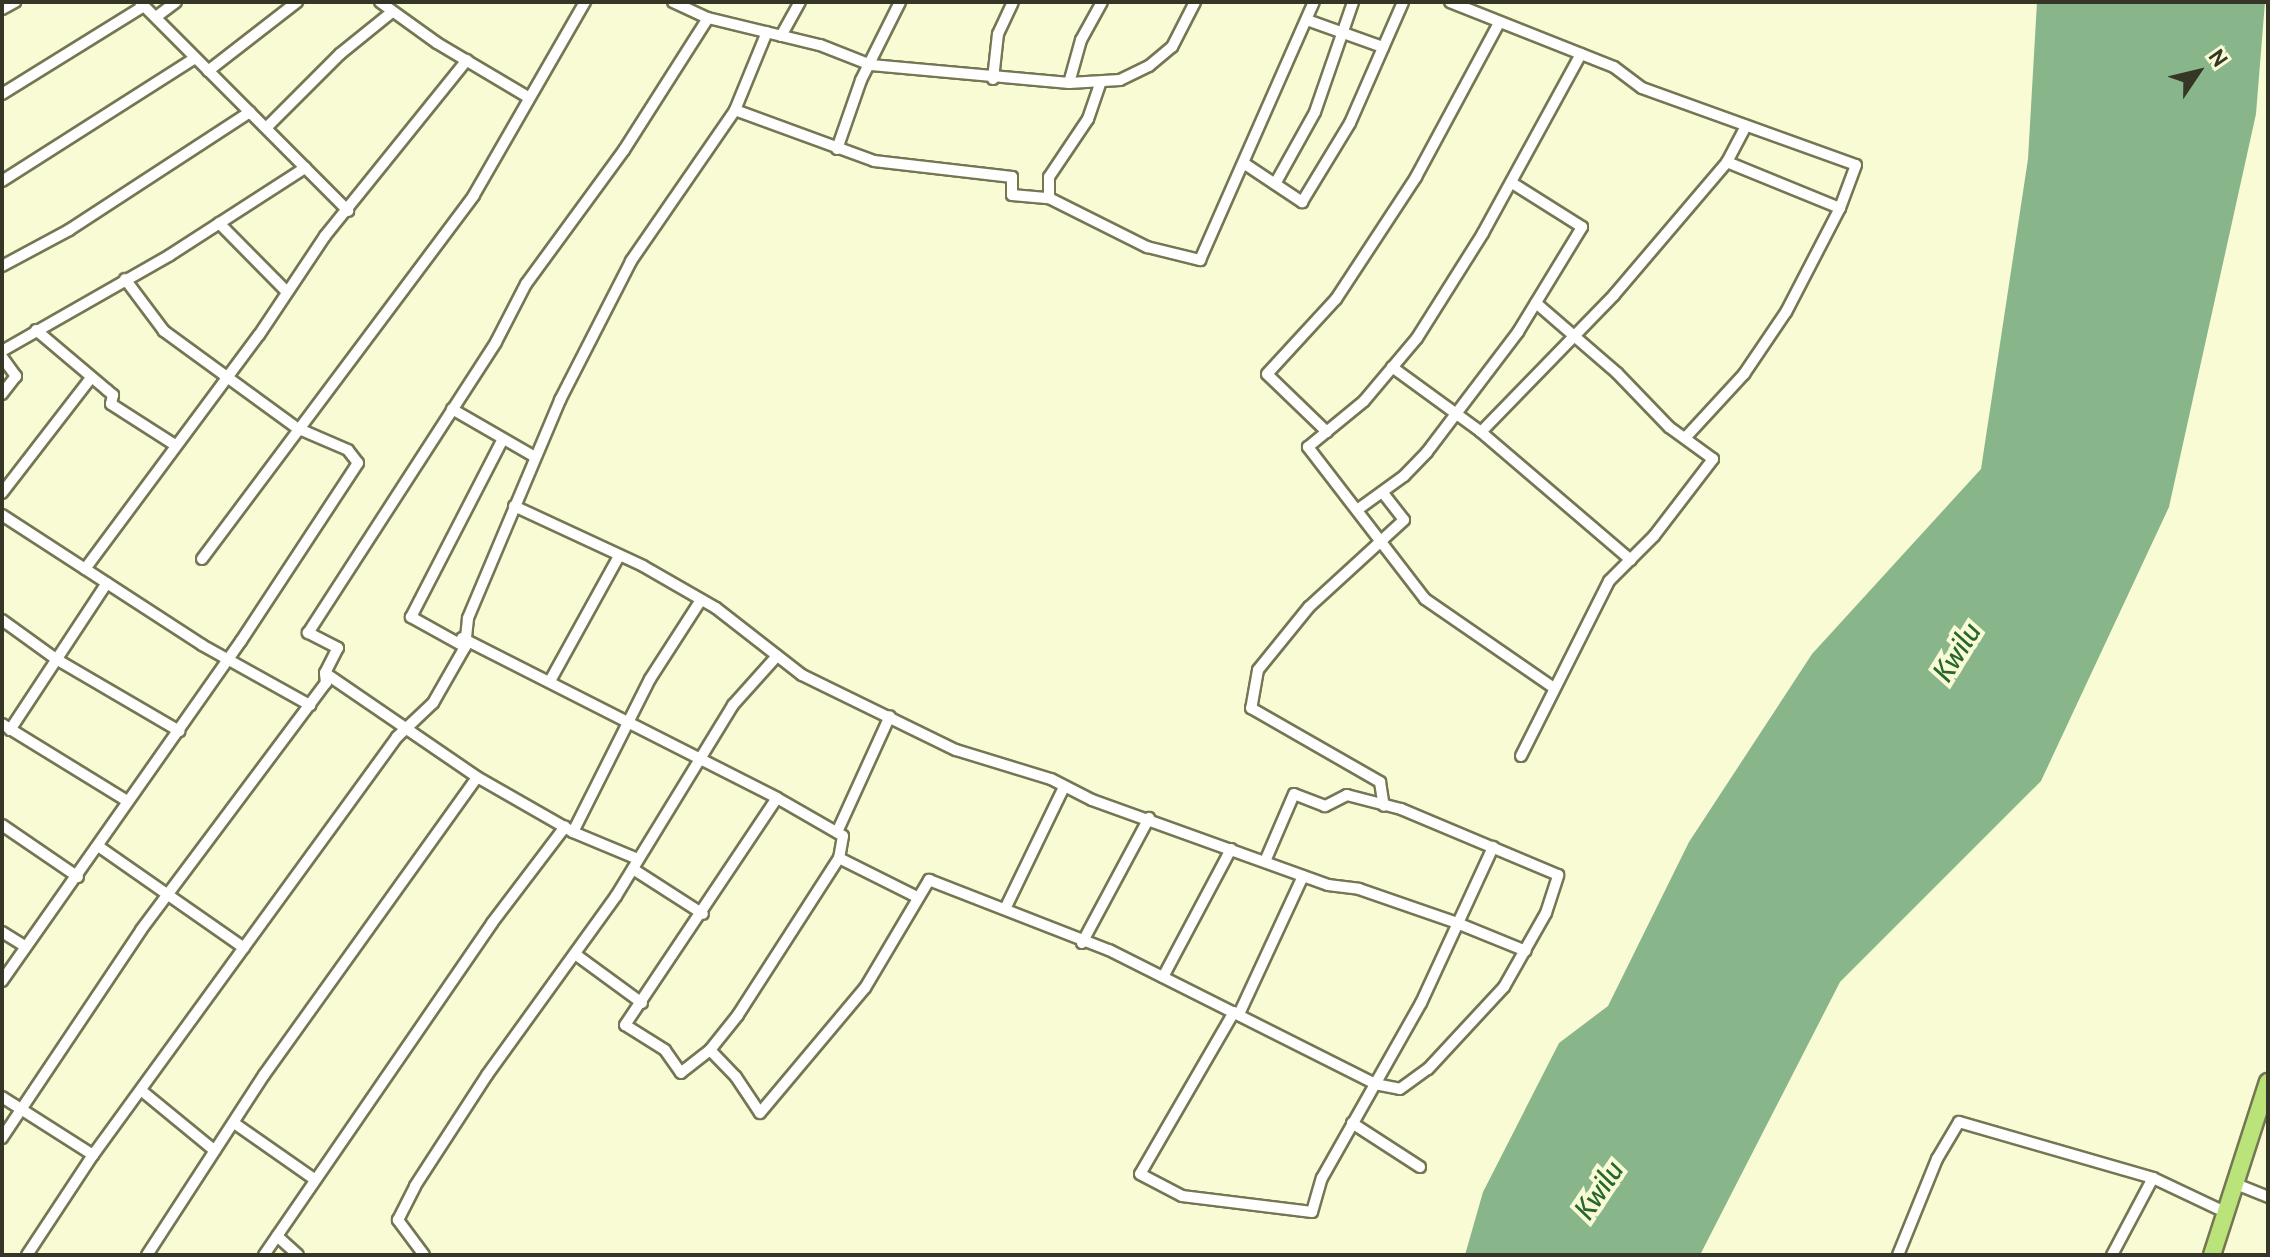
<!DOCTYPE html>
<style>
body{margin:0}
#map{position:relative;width:2270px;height:1257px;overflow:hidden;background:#f9fbd4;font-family:Cabin,sans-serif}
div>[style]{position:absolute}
.water>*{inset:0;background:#88b68a}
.roads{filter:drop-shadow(2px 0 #757654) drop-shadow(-2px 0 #757654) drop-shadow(0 2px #757654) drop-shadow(0 -2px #757654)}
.minor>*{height:10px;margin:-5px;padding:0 5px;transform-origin:5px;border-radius:5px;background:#fff}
.trunk>*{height:16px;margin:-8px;padding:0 8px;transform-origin:8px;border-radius:8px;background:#bae37a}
span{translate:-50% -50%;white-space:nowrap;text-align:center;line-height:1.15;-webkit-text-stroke:8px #f9fbd4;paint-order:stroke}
.water-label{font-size:30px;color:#26662f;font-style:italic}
.frame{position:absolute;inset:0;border:4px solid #363627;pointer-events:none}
.north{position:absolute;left:2158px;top:32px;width:80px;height:80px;-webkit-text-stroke:6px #f9fbd4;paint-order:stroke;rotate:55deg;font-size:22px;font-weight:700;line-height:32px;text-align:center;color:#363627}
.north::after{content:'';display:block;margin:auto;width:28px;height:36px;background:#363627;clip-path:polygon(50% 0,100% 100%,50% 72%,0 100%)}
</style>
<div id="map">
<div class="water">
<div style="clip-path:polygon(2037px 2px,2265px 2px,2256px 114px,2169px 507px,2041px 781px,1840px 982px,1700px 1255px,1465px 1255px,1483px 1192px,1559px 1043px,1608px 1006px,1689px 842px,1812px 654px,1981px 469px,2028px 159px)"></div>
</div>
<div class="roads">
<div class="minor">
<div style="left:140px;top:2px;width:295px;rotate:45.1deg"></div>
<div style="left:380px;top:2px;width:70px;rotate:35.7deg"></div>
<div style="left:437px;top:43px;width:106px;rotate:30.7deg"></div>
<div style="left:673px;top:2px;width:38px;rotate:25deg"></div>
<div style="left:708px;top:18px;width:115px;rotate:13.6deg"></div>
<div style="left:820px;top:45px;width:55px;rotate:21.4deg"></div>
<div style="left:871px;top:65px;width:199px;rotate:5.2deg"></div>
<div style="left:1069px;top:83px;width:51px;rotate:-3.4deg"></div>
<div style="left:1120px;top:80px;width:32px;rotate:-26deg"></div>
<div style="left:1149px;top:66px;width:30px;rotate:-40deg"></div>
<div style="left:1172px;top:47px;width:51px;rotate:-62.9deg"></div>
<div style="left:1450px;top:2px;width:176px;rotate:21.6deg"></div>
<div style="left:1614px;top:67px;width:35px;rotate:37deg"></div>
<div style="left:1642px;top:88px;width:227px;rotate:19.8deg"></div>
<div style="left:1856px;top:165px;width:46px;rotate:110.4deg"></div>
<div style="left:1840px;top:208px;width:117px;rotate:117.4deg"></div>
<div style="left:1786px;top:312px;width:75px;rotate:124.1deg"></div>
<div style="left:1744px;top:374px;width:86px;rotate:132.6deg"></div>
<div style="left:2px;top:9px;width:15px;rotate:-28deg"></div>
<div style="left:156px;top:17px;width:25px;rotate:-37deg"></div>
<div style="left:1307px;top:20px;width:81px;rotate:19.6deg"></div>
<div style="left:781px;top:36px;width:39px;rotate:-61deg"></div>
<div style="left:208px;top:71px;width:113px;rotate:-37.8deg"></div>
<div style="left:993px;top:79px;width:45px;rotate:-83.7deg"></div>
<div style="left:998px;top:34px;width:35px;rotate:-65deg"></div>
<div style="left:1069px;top:83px;width:45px;rotate:-74.4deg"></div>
<div style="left:1081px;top:40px;width:43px;rotate:-61.1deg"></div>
<div style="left:2px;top:94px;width:167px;rotate:-31.8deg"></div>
<div style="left:735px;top:110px;width:148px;rotate:20.1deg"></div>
<div style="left:874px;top:161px;width:139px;rotate:6.6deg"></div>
<div style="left:1012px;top:177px;width:18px;rotate:90deg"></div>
<div style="left:1012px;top:195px;width:37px;rotate:5deg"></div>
<div style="left:1049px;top:198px;width:110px;rotate:26.6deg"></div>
<div style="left:1147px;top:247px;width:55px;rotate:13.8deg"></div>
<div style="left:1200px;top:260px;width:282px;rotate:-66.2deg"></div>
<div style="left:268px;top:126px;width:102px;rotate:-45deg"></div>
<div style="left:340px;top:54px;width:67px;rotate:-38.9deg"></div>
<div style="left:837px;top:149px;width:73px;rotate:-70.8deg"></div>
<div style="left:861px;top:80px;width:87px;rotate:-63.4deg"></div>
<div style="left:1727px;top:162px;width:122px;rotate:22.2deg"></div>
<div style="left:1245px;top:164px;width:69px;rotate:33.7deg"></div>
<div style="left:1302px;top:202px;width:92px;rotate:-58.7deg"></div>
<div style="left:1350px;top:123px;width:132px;rotate:-66.3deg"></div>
<div style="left:2px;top:181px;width:229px;rotate:-32.5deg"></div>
<div style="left:1275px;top:184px;width:82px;rotate:-60.9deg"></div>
<div style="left:1315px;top:112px;width:116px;rotate:-70.9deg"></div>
<div style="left:1049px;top:198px;width:21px;rotate:-90deg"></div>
<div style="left:1049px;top:177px;width:70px;rotate:-56.1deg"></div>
<div style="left:1088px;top:119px;width:39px;rotate:-71deg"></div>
<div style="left:219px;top:223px;width:97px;rotate:45.4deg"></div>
<div style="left:2px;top:266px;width:76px;rotate:-28.2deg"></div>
<div style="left:69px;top:230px;width:216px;rotate:-33.1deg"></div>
<div style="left:36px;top:330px;width:93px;rotate:40.2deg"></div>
<div style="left:107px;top:390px;width:8px;rotate:40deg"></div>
<div style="left:113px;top:395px;width:9px;rotate:103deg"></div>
<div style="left:111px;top:404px;width:76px;rotate:32.6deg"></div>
<div style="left:2px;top:351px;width:193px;rotate:-29.7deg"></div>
<div style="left:170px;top:255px;width:161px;rotate:-32.8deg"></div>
<div style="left:2px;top:357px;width:24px;rotate:54deg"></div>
<div style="left:16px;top:376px;width:23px;rotate:128deg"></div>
<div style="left:1392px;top:367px;width:110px;rotate:36.1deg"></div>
<div style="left:1481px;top:432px;width:197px;rotate:40.5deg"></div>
<div style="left:452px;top:409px;width:96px;rotate:30deg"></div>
<div style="left:1327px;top:432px;width:83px;rotate:-136deg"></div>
<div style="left:1267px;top:374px;width:102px;rotate:-47.4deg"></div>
<div style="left:1336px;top:299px;width:146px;rotate:-56.7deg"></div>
<div style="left:1416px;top:177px;width:173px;rotate:-61.7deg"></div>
<div style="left:1481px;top:432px;width:191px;rotate:-45.8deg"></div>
<div style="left:1614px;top:295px;width:175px;rotate:-49.6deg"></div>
<div style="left:1727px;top:162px;width:41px;rotate:-62.2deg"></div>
<div style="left:2px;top:493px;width:145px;rotate:-52.3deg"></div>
<div style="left:1383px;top:493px;width:34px;rotate:52deg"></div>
<div style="left:1404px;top:520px;width:129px;rotate:137.5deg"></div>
<div style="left:1309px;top:607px;width:81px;rotate:129deg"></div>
<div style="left:1258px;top:670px;width:39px;rotate:100deg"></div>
<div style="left:1251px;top:708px;width:149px;rotate:29.8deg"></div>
<div style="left:1380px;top:782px;width:24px;rotate:81deg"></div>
<div style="left:514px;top:506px;width:142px;rotate:24.9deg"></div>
<div style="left:643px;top:566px;width:84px;rotate:29.9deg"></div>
<div style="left:716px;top:608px;width:109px;rotate:37.9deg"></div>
<div style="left:802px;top:675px;width:171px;rotate:26deg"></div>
<div style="left:956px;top:750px;width:99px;rotate:17deg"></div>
<div style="left:1051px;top:779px;width:46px;rotate:27.1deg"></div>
<div style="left:1092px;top:800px;width:251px;rotate:19.8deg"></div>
<div style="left:1328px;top:885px;width:31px;rotate:7deg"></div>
<div style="left:1359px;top:889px;width:104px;rotate:19.1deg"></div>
<div style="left:1457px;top:923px;width:74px;rotate:22.1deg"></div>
<div style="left:1357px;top:510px;width:58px;rotate:-35.9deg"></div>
<div style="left:1404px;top:476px;width:33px;rotate:-46deg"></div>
<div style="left:1427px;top:452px;width:151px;rotate:-52.8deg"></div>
<div style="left:1518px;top:332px;width:123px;rotate:-58.6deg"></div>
<div style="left:1582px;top:227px;width:83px;rotate:-147.8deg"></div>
<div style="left:2px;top:515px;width:239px;rotate:33deg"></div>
<div style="left:202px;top:645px;width:124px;rotate:29.1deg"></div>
<div style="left:202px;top:559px;width:454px;rotate:-53.2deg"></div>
<div style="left:474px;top:195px;width:223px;rotate:-60.1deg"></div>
<div style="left:85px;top:569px;width:292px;rotate:-53.4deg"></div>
<div style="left:259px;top:335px;width:119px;rotate:-56.3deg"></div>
<div style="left:325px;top:236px;width:226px;rotate:-51.1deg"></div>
<div style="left:2px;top:620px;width:67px;rotate:35.8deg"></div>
<div style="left:56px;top:659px;width:143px;rotate:30.3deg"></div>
<div style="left:462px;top:638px;width:353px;rotate:26.9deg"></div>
<div style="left:777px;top:798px;width:76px;rotate:29.9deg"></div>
<div style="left:843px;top:836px;width:22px;rotate:100deg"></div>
<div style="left:839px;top:858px;width:187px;rotate:122.8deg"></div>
<div style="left:738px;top:1015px;width:45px;rotate:128.7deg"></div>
<div style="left:710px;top:1050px;width:37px;rotate:142deg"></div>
<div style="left:681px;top:1073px;width:28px;rotate:-125deg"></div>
<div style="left:665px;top:1050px;width:47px;rotate:-148deg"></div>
<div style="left:625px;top:1025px;width:273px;rotate:-56.2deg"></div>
<div style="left:465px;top:647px;width:62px;rotate:-150.9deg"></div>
<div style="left:411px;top:617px;width:198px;rotate:-62.7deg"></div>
<div style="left:325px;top:673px;width:184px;rotate:34.4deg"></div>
<div style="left:477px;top:777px;width:111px;rotate:29.8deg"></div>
<div style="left:573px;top:832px;width:70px;rotate:22.6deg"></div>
<div style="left:550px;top:681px;width:141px;rotate:-61.1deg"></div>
<div style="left:1554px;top:688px;width:157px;rotate:-145.4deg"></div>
<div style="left:1425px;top:599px;width:192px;rotate:-127.6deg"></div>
<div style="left:1308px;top:447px;width:72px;rotate:-39.4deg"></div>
<div style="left:1364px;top:401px;width:82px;rotate:-49.9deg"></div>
<div style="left:1417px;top:338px;width:124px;rotate:-57.8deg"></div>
<div style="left:1483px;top:233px;width:204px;rotate:-61.3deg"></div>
<div style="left:2px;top:724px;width:147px;rotate:31.6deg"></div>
<div style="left:10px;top:730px;width:176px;rotate:-56.6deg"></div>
<div style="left:1521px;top:756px;width:196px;rotate:-63.3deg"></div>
<div style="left:1609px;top:581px;width:64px;rotate:-45deg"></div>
<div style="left:1654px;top:536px;width:97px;rotate:-52.5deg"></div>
<div style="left:1713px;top:459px;width:54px;rotate:-144deg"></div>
<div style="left:1669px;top:427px;width:75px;rotate:-133.9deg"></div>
<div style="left:1617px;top:373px;width:107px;rotate:-139.2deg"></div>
<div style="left:2px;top:825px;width:92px;rotate:34.4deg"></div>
<div style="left:838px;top:830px;width:125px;rotate:-65.5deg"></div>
<div style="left:573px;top:832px;width:171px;rotate:-63.3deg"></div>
<div style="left:650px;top:679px;width:94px;rotate:-57.2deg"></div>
<div style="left:98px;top:846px;width:178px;rotate:34.9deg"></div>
<div style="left:839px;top:858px;width:85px;rotate:26.6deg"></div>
<div style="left:633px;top:869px;width:83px;rotate:32.7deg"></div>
<div style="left:1005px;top:909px;width:136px;rotate:-64.2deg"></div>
<div style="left:2px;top:932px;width:28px;rotate:32deg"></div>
<div style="left:1082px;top:943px;width:142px;rotate:-61.8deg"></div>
<div style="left:575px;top:954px;width:83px;rotate:36.2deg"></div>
<div style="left:1163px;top:977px;width:145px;rotate:-62deg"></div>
<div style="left:2px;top:981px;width:416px;rotate:-54.9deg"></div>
<div style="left:241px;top:641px;width:213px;rotate:-56.7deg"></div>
<div style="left:358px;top:463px;width:16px;rotate:-128deg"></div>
<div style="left:348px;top:450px;width:56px;rotate:-156.7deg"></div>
<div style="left:297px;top:428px;width:165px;rotate:-143.9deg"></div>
<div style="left:164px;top:331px;width:65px;rotate:-126.9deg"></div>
<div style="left:1234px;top:1012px;width:187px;rotate:120.1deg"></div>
<div style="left:1140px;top:1174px;width:47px;rotate:27.6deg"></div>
<div style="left:1182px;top:1196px;width:131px;rotate:7deg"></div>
<div style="left:1312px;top:1212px;width:35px;rotate:-74deg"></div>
<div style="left:1322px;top:1178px;width:201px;rotate:-60.5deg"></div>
<div style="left:1421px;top:1003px;width:172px;rotate:-65.2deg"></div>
<div style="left:1239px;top:1014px;width:152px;rotate:-65.1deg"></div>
<div style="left:710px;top:1050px;width:37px;rotate:46deg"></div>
<div style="left:736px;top:1077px;width:43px;rotate:56.3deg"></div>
<div style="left:760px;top:1113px;width:163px;rotate:-50deg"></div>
<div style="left:865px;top:988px;width:126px;rotate:-59.3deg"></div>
<div style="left:929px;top:880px;width:193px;rotate:21.3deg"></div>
<div style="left:1109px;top:950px;width:298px;rotate:26.7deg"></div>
<div style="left:1375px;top:1084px;width:25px;rotate:11deg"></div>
<div style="left:1400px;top:1089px;width:34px;rotate:-36deg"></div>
<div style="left:1428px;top:1069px;width:112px;rotate:-47.2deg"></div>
<div style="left:1504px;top:987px;width:85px;rotate:-60.4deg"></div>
<div style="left:1546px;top:913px;width:40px;rotate:-72deg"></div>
<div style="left:1558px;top:875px;width:170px;rotate:-157.2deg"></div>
<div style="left:1401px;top:809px;width:56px;rotate:-165.5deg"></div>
<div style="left:1347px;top:795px;width:25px;rotate:153deg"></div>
<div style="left:1325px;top:806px;width:33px;rotate:-159deg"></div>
<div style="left:1294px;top:794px;width:71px;rotate:113.3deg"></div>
<div style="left:142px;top:1091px;width:94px;rotate:39.4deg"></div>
<div style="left:2px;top:1097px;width:108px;rotate:32.5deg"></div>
<div style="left:234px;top:1123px;width:98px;rotate:35deg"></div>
<div style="left:1352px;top:1123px;width:81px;rotate:32.9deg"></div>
<div style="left:2px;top:1138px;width:250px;rotate:-56.2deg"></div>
<div style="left:141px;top:930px;width:309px;rotate:-53.2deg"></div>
<div style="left:326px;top:683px;width:10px;rotate:-96deg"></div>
<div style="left:325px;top:673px;width:28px;rotate:-63deg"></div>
<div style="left:338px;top:648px;width:34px;rotate:-153deg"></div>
<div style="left:308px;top:633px;width:346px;rotate:-57.1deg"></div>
<div style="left:496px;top:342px;width:65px;rotate:-62.7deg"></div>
<div style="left:526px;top:284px;width:166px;rotate:-53.8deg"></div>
<div style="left:624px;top:150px;width:156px;rotate:-57.5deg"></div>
<div style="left:2236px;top:1184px;width:35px;rotate:22deg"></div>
<div style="left:277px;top:1236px;width:28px;rotate:42deg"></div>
<div style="left:27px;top:1255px;width:120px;rotate:-56.6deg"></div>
<div style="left:93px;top:1155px;width:517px;rotate:-53.97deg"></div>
<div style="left:397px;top:737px;width:50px;rotate:-43.4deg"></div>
<div style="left:433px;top:703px;width:64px;rotate:-60.3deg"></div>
<div style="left:465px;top:647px;width:29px;rotate:-84deg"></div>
<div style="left:468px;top:618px;width:237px;rotate:-67.1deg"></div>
<div style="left:560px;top:400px;width:156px;rotate:-62.9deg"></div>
<div style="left:631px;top:261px;width:183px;rotate:-55.4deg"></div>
<div style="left:735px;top:110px;width:84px;rotate:-67.7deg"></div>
<div style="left:147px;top:1255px;width:215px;rotate:-57deg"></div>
<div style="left:264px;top:1075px;width:366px;rotate:-54.4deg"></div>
<div style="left:264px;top:1255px;width:403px;rotate:-55.5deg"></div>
<div style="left:492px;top:923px;width:121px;rotate:-52.8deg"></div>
<div style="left:424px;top:1255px;width:44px;rotate:-126.6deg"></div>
<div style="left:398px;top:1220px;width:38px;rotate:-63deg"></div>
<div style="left:415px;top:1186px;width:132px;rotate:-57deg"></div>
<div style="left:487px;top:1075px;width:221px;rotate:-54.2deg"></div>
<div style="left:616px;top:896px;width:224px;rotate:-58.5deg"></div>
<div style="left:733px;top:705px;width:66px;rotate:-48.1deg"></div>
<div style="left:1898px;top:1255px;width:104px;rotate:-67.9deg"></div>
<div style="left:1937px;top:1159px;width:43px;rotate:-59.3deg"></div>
<div style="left:1959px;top:1122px;width:202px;rotate:16.1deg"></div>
<div style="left:2153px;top:1178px;width:80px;rotate:25.3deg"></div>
<div style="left:2112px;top:1255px;width:87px;rotate:-62deg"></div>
</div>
<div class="trunk">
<div style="left:2212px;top:1255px;width:182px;rotate:-72.1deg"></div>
</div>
</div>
<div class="water-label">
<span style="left:1957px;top:652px;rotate:-58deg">Kwilu</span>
<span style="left:1599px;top:1190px;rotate:-56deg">Kwilu</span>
</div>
<div class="frame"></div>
<div class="north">N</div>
</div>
